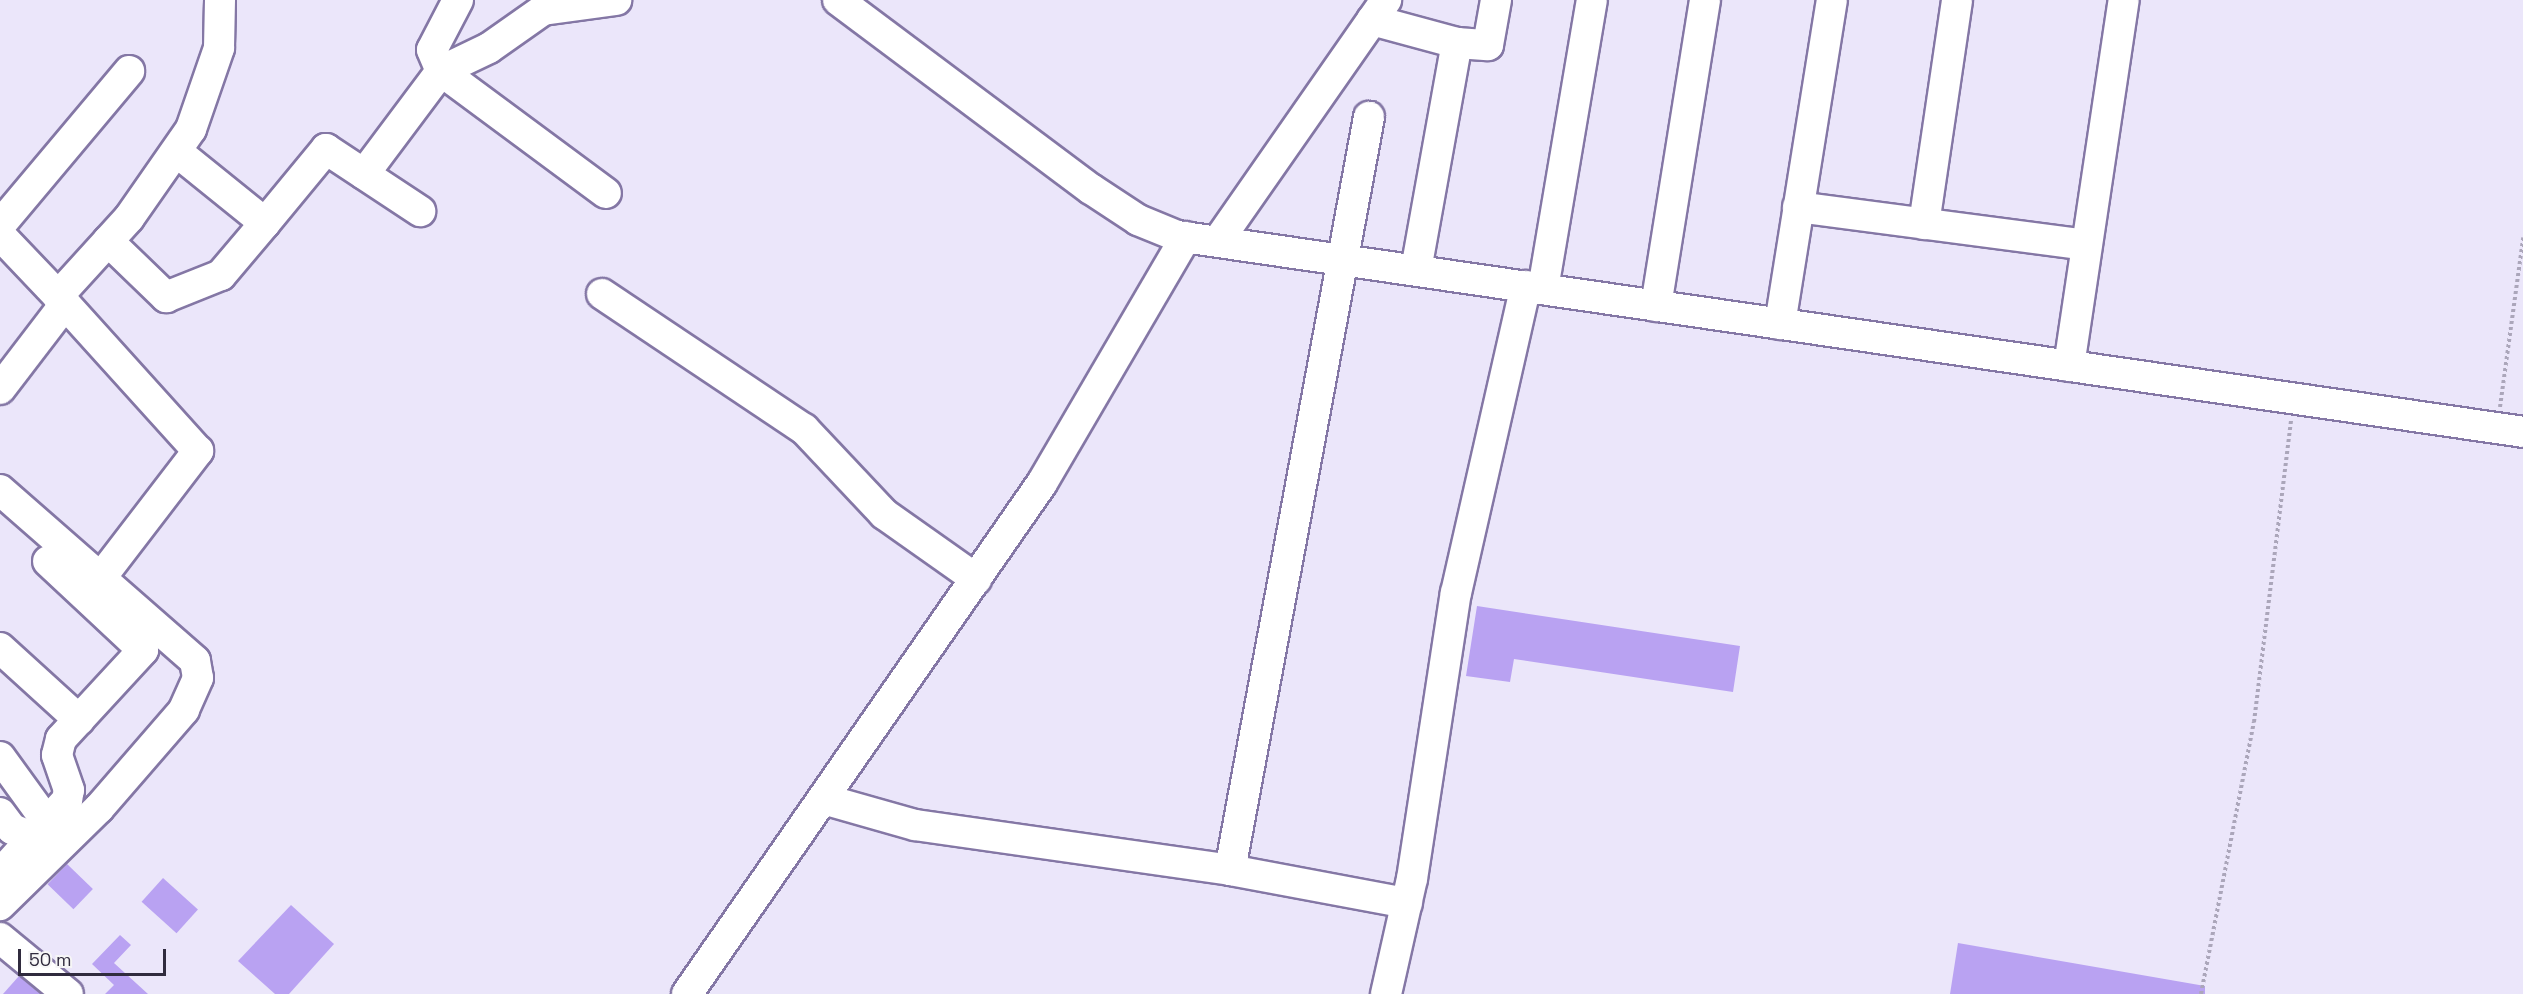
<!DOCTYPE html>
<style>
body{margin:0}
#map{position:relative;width:2523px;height:994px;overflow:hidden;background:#ebe6fa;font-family:"Space Grotesk",sans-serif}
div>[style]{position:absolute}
.building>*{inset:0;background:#b9a2f2;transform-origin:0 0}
.path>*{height:4px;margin-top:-2px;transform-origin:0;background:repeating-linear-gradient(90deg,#aba6ba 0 3px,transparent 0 6px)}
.roads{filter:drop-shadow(2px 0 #8477a5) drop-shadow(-2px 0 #8477a5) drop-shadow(0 2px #8477a5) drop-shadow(0 -2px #8477a5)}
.minor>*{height:30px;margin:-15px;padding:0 15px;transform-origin:15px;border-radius:15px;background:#fff}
span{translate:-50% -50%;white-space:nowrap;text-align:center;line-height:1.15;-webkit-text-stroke:4.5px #f6f6f6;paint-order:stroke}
.scale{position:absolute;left:18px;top:949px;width:148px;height:27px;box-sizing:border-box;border:3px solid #302b3e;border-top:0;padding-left:8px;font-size:18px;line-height:21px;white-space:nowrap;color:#302b3e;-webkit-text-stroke:4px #f6f6f6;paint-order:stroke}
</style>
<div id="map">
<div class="building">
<div style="clip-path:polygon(1477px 606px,1740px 646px,1733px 692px,1514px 659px,1510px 682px,1466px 676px)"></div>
<div style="left:67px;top:864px;width:36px;height:28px;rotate:44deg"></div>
<div style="left:163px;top:878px;width:47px;height:32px;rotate:42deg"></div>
<div style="clip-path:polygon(291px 905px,334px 944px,289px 994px,275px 994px,238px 961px)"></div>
<div style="clip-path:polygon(120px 935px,131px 945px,114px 963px,148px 994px,105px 994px,114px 985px,92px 964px)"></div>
<div style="clip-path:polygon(1958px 943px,2205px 986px,2205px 994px,1950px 994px)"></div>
<div style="clip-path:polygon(19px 976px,41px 994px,3px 994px)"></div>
</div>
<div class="path">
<div style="left:2500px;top:407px;width:171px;rotate:-82.2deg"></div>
<div style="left:2201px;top:994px;width:277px;rotate:-79deg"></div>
<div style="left:2254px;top:722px;width:304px;rotate:-83deg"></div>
</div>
<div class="roads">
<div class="minor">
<div style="left:458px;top:0;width:56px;rotate:117.5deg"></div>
<div style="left:432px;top:50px;width:23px;rotate:67deg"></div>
<div style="left:441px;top:71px;width:53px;rotate:-25.6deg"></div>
<div style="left:489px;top:48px;width:66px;rotate:-35.1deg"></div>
<div style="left:543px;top:10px;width:74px;rotate:-7.8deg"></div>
<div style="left:838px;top:0;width:316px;rotate:36.8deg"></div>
<div style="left:1091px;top:189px;width:56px;rotate:33.4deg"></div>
<div style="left:1138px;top:220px;width:42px;rotate:22.3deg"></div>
<div style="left:1177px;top:236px;width:1360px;rotate:8.28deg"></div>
<div style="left:1372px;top:20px;width:88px;rotate:15.1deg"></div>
<div style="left:1457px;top:43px;width:31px;rotate:4deg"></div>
<div style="left:1488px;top:45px;width:46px;rotate:-79.9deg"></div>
<div style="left:364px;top:174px;width:129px;rotate:-53.2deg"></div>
<div style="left:441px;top:71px;width:205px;rotate:36.5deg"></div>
<div style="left:1798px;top:207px;width:291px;rotate:7.5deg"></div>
<div style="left:265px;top:223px;width:96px;rotate:-50.5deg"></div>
<div style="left:326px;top:149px;width:113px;rotate:33.4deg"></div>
<div style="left:1924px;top:224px;width:226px;rotate:-81.6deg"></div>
<div style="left:0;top:225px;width:201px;rotate:-50deg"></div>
<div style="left:0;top:235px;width:84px;rotate:46.4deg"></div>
<div style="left:108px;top:241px;width:81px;rotate:44deg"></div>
<div style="left:166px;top:297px;width:59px;rotate:-21.8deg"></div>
<div style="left:221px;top:275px;width:68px;rotate:-49.8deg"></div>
<div style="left:265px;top:223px;width:113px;rotate:-141.1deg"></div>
<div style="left:1218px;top:241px;width:294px;rotate:-55.1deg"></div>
<div style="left:1416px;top:270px;width:231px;rotate:-79.8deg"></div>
<div style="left:1543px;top:289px;width:293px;rotate:-80.4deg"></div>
<div style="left:602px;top:294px;width:243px;rotate:33.8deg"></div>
<div style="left:804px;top:429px;width:117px;rotate:46.7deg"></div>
<div style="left:884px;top:514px;width:113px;rotate:35.2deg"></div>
<div style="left:1656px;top:306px;width:310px;rotate:-80.9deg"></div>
<div style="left:1780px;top:324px;width:328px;rotate:-80.9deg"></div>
<div style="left:2069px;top:366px;width:370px;rotate:-81.5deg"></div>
<div style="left:0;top:389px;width:107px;rotate:-52.6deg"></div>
<div style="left:0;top:490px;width:259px;rotate:41.2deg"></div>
<div style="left:195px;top:661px;width:17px;rotate:80deg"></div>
<div style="left:198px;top:678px;width:35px;rotate:114deg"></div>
<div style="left:184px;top:710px;width:130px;rotate:130.9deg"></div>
<div style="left:99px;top:808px;width:139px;rotate:135.6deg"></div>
<div style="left:99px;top:580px;width:163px;rotate:-52.5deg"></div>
<div style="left:198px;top:451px;width:209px;rotate:-132.1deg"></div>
<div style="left:58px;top:296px;width:105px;rotate:-47.7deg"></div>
<div style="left:129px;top:218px;width:108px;rotate:-55.1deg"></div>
<div style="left:191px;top:129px;width:86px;rotate:-70.9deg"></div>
<div style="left:219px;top:48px;width:48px;rotate:-88.8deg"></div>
<div style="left:0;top:648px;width:107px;rotate:42.3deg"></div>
<div style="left:0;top:757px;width:80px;rotate:54.1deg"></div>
<div style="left:823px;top:799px;width:96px;rotate:15.8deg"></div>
<div style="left:915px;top:825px;width:318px;rotate:8.1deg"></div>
<div style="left:1230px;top:870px;width:180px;rotate:10.6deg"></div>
<div style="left:0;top:813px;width:20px;rotate:53deg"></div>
<div style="left:12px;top:829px;width:22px;rotate:21deg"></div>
<div style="left:1230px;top:870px;width:766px;rotate:-79.54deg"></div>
<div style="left:0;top:874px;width:100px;rotate:-47.8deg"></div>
<div style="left:67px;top:800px;width:10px;rotate:-79deg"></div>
<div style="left:69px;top:790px;width:37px;rotate:-109deg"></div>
<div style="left:57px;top:755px;width:16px;rotate:-76deg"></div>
<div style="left:61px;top:739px;width:121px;rotate:-47.3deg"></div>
<div style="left:143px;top:650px;width:130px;rotate:-136.9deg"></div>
<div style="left:0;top:938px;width:88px;rotate:39.5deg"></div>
<div style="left:687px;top:994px;width:622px;rotate:-55.21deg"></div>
<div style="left:1042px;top:483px;width:285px;rotate:-59.7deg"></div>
<div style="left:1386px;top:994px;width:118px;rotate:-77.3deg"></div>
<div style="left:1412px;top:879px;width:289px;rotate:-81.3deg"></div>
<div style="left:1456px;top:593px;width:315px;rotate:-77.2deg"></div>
</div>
</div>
<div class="scale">50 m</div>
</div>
